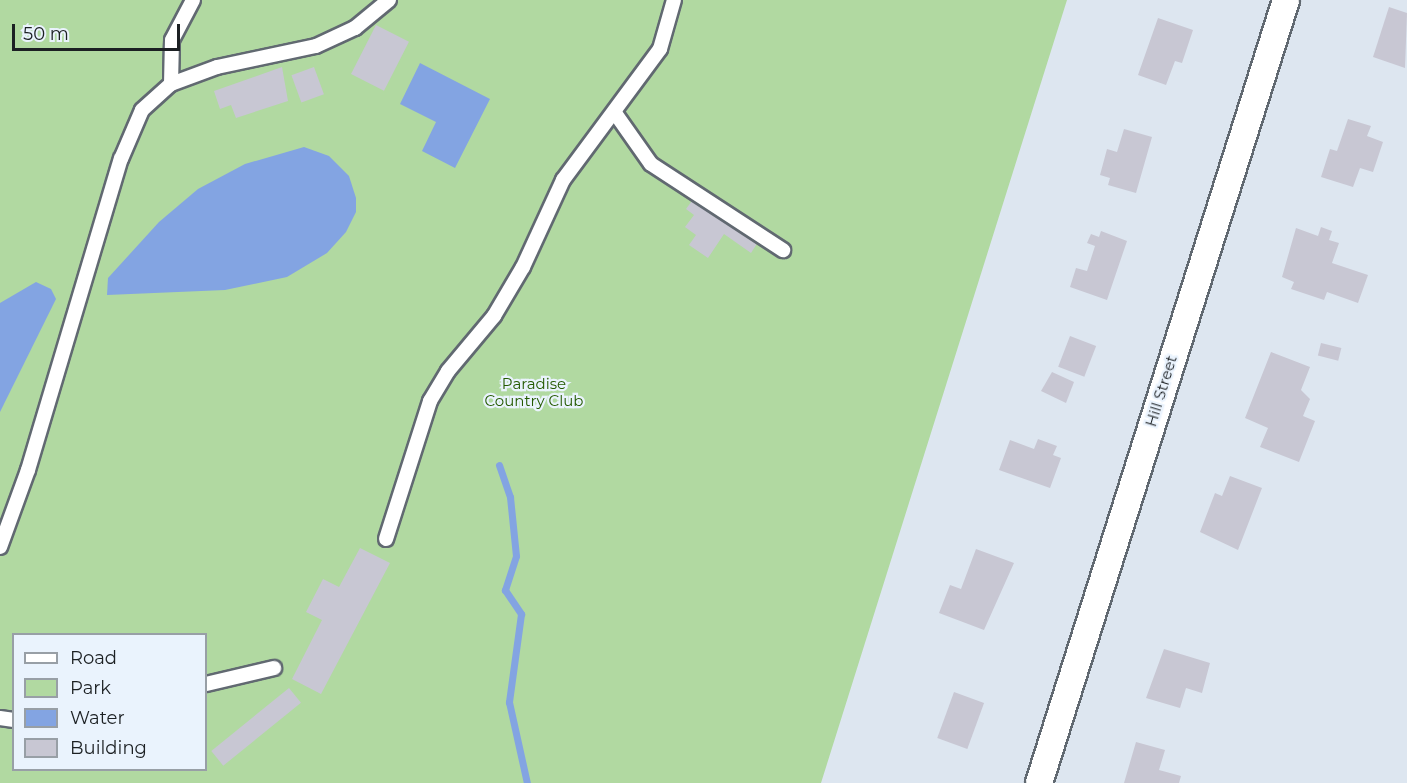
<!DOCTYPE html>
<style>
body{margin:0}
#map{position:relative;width:1407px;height:783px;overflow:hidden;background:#dde6f0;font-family:Montserrat,sans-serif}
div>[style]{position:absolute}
.green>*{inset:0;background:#b1d9a1}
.water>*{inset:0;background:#83a4e2}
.stream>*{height:7px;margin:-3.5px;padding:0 3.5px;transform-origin:3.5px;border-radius:3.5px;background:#83a4e2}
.building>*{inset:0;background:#c8c7d3;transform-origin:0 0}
.roads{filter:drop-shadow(2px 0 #616971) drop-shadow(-2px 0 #616971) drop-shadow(0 2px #616971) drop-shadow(0 -2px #616971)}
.service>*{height:14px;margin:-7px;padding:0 7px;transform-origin:7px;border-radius:7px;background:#fff}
.minor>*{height:26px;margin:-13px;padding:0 13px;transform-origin:13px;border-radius:13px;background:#fff}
span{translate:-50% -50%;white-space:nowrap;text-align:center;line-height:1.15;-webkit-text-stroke:4.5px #eaf3fd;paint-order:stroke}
.park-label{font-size:15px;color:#245a00}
.street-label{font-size:15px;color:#1c2023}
.legend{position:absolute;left:12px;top:633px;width:195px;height:138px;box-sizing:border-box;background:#eaf3fd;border:2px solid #989fa6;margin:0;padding:8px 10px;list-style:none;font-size:18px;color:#1c2023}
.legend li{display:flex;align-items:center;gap:12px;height:30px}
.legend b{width:30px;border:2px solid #989fa6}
.scale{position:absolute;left:12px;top:24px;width:168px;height:27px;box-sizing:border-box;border:3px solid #1c2023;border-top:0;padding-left:8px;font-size:18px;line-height:21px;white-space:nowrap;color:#1c2023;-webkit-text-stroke:4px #eaf3fd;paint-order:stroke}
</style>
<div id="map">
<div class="green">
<div style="clip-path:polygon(evenodd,0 0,1067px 0,821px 783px,0 783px,0 0,14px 634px,206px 634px,206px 770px,14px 770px,14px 634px)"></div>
</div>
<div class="water">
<div style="clip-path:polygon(420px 63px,490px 99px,455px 168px,422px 151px,436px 122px,400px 104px)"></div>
<div style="clip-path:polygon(304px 147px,329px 156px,349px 176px,356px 198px,356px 212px,346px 232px,327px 253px,287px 277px,225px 290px,107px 295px,108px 278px,159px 222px,198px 189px,245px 164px)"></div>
<div style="clip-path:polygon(36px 282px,51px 289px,56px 299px,0 412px,0 303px)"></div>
</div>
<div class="stream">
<div style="left:499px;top:465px;width:34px;rotate:71deg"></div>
<div style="left:510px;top:497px;width:59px;rotate:84.2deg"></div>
<div style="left:516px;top:556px;width:36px;rotate:108deg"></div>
<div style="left:505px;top:590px;width:29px;rotate:56deg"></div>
<div style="left:521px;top:614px;width:89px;rotate:97.8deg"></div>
<div style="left:509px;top:702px;width:83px;rotate:77.5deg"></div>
</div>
<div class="building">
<div style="clip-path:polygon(1389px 7px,1407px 13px,1405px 68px,1373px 57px)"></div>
<div style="clip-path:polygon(1158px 18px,1193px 30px,1182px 63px,1175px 61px,1166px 85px,1138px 75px)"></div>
<div style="left:376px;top:25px;width:37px;height:55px;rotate:27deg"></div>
<div style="clip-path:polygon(282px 67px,288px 101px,236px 118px,231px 105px,220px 109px,214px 91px)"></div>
<div style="left:314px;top:67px;width:29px;height:24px;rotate:70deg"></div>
<div style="clip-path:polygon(1348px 119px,1371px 126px,1367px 136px,1383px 142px,1373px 172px,1360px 168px,1353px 187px,1321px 177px,1330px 149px,1337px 151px)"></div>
<div style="clip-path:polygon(1124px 129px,1152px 137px,1136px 193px,1108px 185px,1110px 178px,1100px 175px,1107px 149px,1117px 152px)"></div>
<div style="clip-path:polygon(694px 198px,758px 242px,751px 253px,724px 234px,708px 258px,689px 245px,696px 235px,685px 227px,694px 215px,686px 209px)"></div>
<div style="clip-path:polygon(1321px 227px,1332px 231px,1329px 240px,1339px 243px,1332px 263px,1368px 275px,1358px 303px,1327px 292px,1324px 300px,1291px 289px,1294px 282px,1282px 277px,1296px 228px,1318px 236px)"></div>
<div style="clip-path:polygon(1101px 231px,1127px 241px,1107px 300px,1070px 287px,1076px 268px,1087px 271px,1095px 246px,1087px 243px,1091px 234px,1099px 237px)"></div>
<div style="left:1070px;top:336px;width:28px;height:33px;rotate:21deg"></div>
<div style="left:1321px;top:343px;width:21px;height:13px;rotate:14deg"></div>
<div style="clip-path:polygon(1271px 352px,1310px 367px,1301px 390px,1310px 399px,1303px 416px,1315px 421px,1299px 462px,1260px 447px,1268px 428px,1245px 418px)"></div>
<div style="clip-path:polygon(1052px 372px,1074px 382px,1066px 403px,1041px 391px)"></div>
<div style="clip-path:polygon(1038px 439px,1057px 446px,1053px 455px,1061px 458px,1050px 488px,999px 470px,1010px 440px,1034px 449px)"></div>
<div style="clip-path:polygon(1230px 476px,1262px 488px,1238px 550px,1200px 532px,1215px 493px,1222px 496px)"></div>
<div style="clip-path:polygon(360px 548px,390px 563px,321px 694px,292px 679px,322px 620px,306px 612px,323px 579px,339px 587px)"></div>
<div style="clip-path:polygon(976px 549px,1014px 563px,984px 630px,939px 613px,950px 585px,961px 589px)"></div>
<div style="clip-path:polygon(1164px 649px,1210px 663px,1202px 693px,1186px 688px,1180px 708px,1146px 698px)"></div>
<div style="left:289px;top:688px;width:19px;height:100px;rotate:51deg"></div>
<div style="left:954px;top:692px;width:32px;height:49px;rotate:20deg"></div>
<div style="clip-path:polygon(1136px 742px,1165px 750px,1159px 770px,1181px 776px,1179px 783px,1124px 783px)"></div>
</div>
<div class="roads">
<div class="service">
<div style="left:171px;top:84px;width:44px;rotate:-88.7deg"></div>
<div style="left:172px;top:40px;width:45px;rotate:-62.3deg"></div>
<div style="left:615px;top:113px;width:62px;rotate:54.8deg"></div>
<div style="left:651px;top:164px;width:158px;rotate:33.1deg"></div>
<div style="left:386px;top:539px;width:145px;rotate:-72.3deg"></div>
<div style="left:430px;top:401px;width:35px;rotate:-59deg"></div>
<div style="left:448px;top:371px;width:72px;rotate:-50.1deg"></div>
<div style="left:494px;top:316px;width:57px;rotate:-59.4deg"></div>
<div style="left:523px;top:267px;width:96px;rotate:-65.3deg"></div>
<div style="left:563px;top:180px;width:163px;rotate:-53.5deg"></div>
<div style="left:660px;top:49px;width:51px;rotate:-74.1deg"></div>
<div style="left:0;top:547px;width:82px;rotate:-70deg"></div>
<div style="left:28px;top:470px;width:325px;rotate:-73.4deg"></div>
<div style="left:121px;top:159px;width:53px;rotate:-66.8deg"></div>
<div style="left:142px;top:110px;width:39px;rotate:-42deg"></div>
<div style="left:171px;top:84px;width:49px;rotate:-20.3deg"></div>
<div style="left:217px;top:67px;width:101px;rotate:-12deg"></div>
<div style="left:316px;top:46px;width:43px;rotate:-24.8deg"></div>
<div style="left:355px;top:28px;width:44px;rotate:-39.5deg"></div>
<div style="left:206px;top:684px;width:70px;rotate:-13.2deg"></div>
<div style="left:0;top:718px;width:14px;rotate:8deg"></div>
</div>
<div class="minor">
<div style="left:1039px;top:783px;width:821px;rotate:-72.49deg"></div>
</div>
</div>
<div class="park-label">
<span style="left:534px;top:392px">Paradise<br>Country Club</span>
</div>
<div class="street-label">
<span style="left:1161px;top:391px;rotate:-73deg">Hill Street</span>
</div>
<ul class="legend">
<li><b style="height:8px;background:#fff"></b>Road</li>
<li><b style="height:16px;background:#b1d9a1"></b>Park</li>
<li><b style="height:16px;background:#83a4e2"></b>Water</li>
<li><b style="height:16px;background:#c8c7d3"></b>Building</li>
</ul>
<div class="scale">50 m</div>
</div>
